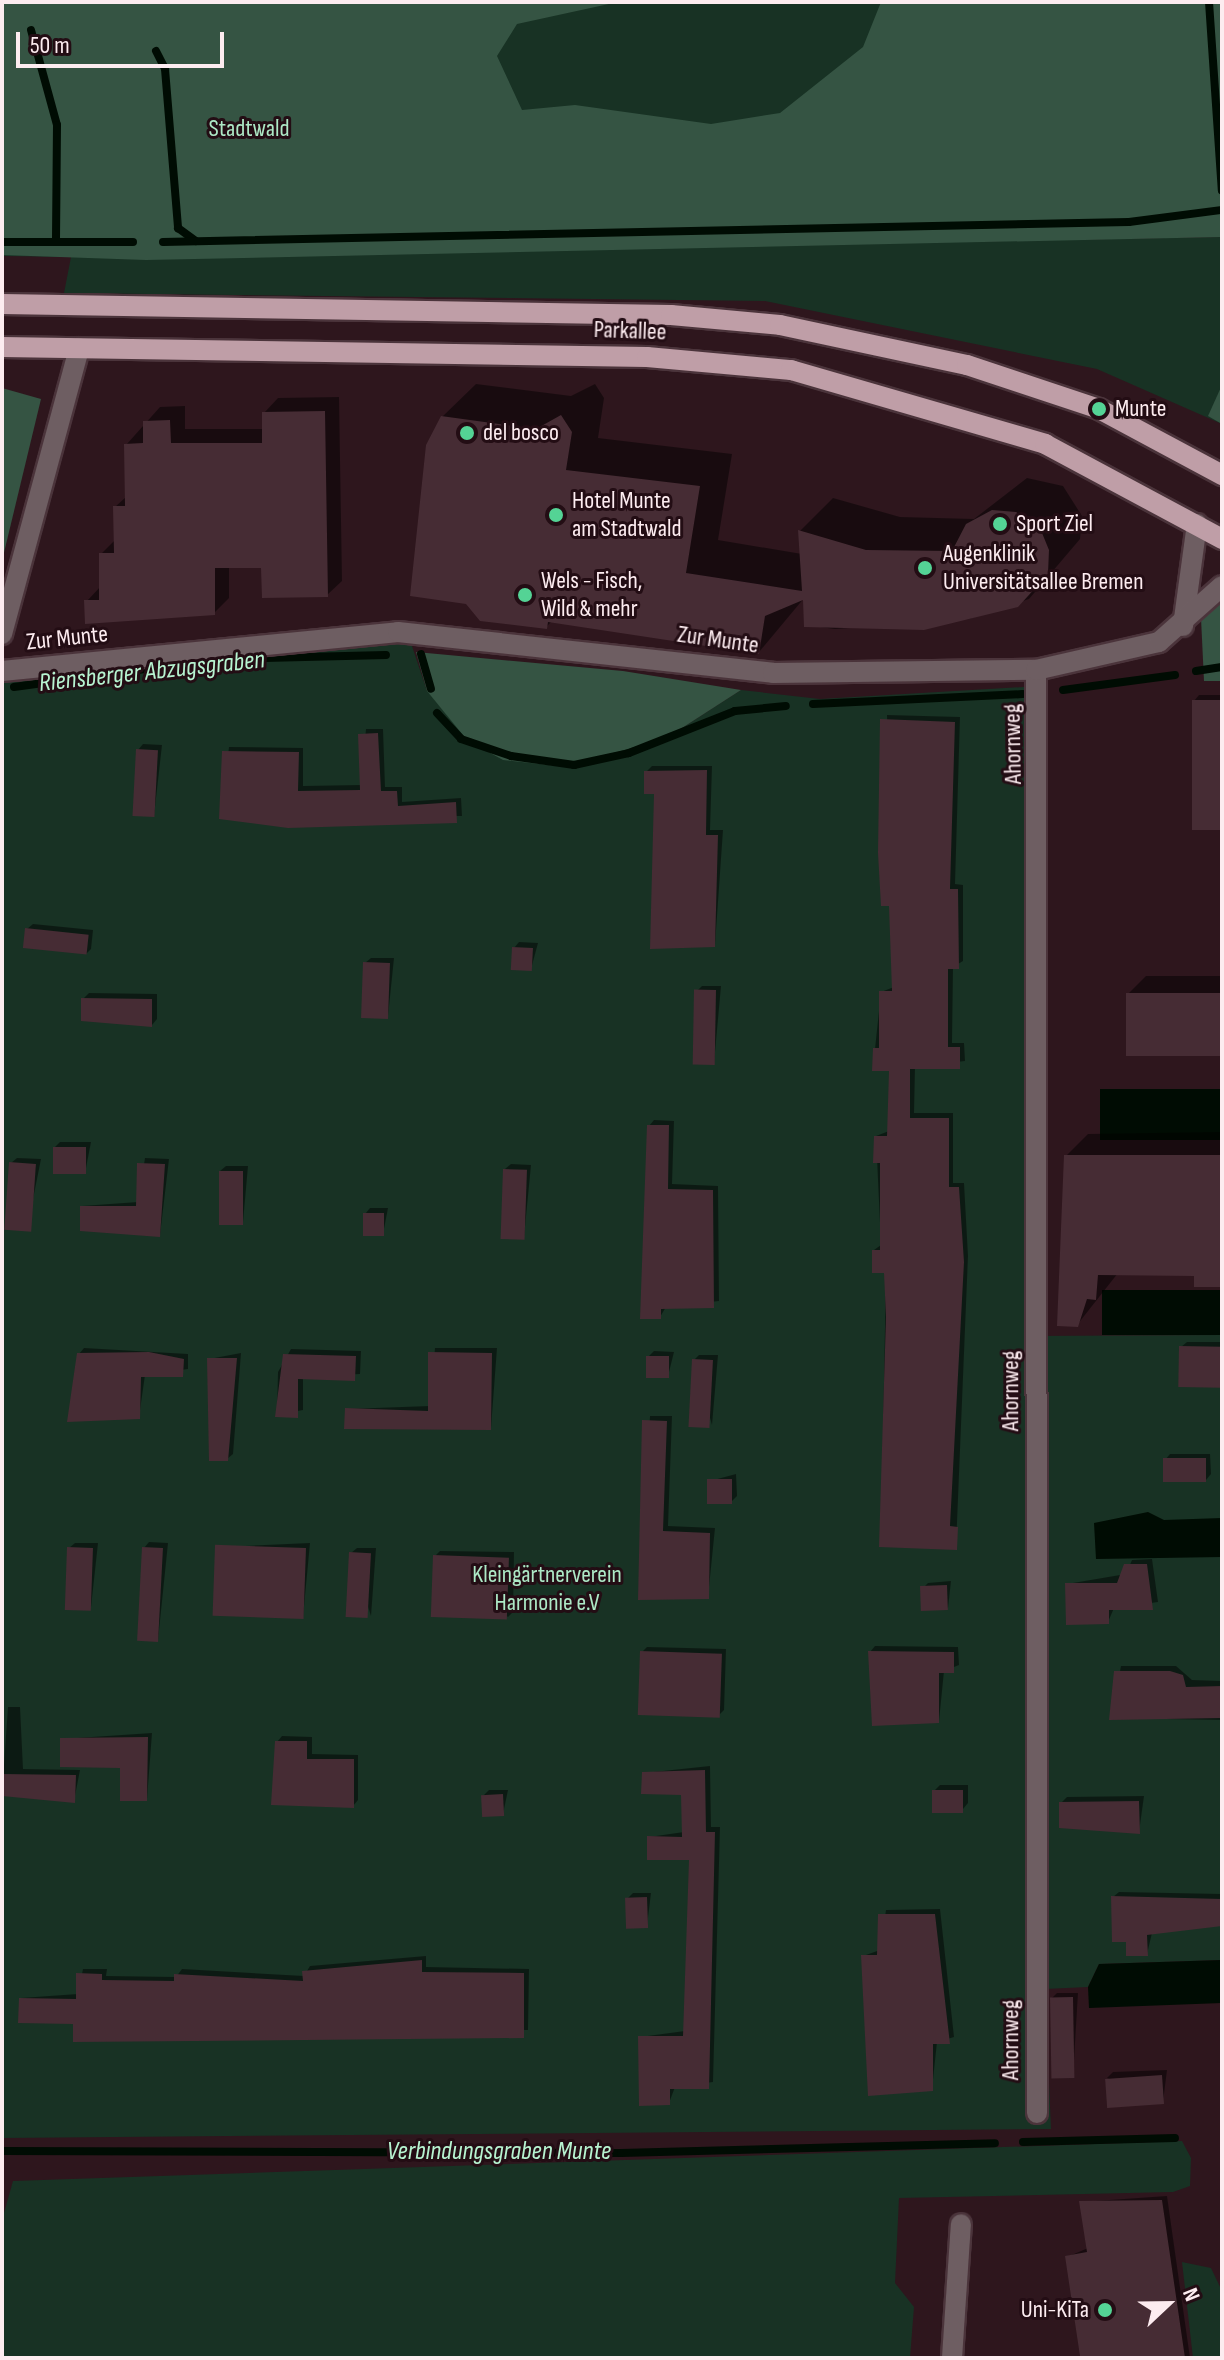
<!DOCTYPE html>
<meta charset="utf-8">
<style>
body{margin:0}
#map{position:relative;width:1224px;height:2360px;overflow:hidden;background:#2e161d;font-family:"Sofia Sans Condensed",sans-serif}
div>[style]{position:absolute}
.green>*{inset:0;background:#183224}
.forest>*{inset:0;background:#355443}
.water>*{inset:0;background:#000c03;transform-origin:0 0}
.shadow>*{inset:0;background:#0007}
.stream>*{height:8px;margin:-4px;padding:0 4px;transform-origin:4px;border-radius:4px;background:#000c03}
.building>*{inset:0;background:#462c34;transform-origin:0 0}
.roads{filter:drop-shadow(2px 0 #4b343b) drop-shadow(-2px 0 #4b343b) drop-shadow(0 2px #4b343b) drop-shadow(0 -2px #4b343b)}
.minor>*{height:20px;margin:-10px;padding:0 10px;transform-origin:10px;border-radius:10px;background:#6e5e62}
.primary>*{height:20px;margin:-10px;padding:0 10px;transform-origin:10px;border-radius:10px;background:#bf9ea7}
.dots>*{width:22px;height:22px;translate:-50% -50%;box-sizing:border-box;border:4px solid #230d14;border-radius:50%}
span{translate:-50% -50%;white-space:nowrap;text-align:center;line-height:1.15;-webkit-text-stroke:6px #230d14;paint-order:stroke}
.park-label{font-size:24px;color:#ade9c6}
.street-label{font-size:24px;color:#fdecf0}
.poi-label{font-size:24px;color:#fdecf0}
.left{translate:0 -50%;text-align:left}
.right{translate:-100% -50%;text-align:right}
.water-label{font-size:26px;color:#b7f4d1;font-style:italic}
.frame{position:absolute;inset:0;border:4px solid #fdecf0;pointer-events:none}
.north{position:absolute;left:1128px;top:2264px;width:80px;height:80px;-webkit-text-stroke:6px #230d14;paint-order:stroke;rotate:68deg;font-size:22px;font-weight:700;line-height:32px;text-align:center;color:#fdecf0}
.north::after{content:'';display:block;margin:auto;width:28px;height:36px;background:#fdecf0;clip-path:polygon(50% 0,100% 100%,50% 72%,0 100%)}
.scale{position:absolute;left:16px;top:32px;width:208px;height:36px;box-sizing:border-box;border:4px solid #fdecf0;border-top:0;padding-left:10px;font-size:24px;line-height:28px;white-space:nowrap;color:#fdecf0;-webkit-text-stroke:6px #230d14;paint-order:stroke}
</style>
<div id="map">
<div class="green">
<div style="clip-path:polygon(2px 2px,1222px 2px,1222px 228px,96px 258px,1222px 237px,1222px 424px,1097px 369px,765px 301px,64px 293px,71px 257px,2px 256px)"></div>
<div style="clip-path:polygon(410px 640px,427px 691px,668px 737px,741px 690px,820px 699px,1024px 687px,1031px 702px,1029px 1336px,1222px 1335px,1222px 1960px,1099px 1964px,1088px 1987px,1045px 1989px,1051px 2129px,2px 2138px,2px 679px)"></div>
<div style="clip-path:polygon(1182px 2141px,1191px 2158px,1190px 2186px,1173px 2192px,899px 2198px,895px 2283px,914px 2307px,910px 2358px,2px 2358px,2px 2220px,13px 2181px)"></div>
<div style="clip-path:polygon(1182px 2262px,1211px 2268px,1222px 2291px,1222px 2358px,1193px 2358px)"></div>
</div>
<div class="forest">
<div style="clip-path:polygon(2px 2px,618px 2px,517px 24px,497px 56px,522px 110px,575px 105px,711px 124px,780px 113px,863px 47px,881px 2px,1222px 2px,1222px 237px,146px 260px,2px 255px)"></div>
<div style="clip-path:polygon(1222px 385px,1222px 424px,1208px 416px)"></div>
<div style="clip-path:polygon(2px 388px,41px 399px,2px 561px)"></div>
<div style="clip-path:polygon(1222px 595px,1222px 681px,1204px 681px,1201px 618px)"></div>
<div style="clip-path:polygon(416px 652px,623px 671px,741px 690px,668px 737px,567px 767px,503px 760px,467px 740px,427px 691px)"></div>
</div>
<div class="water">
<div style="left:1100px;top:1089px;width:122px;height:51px"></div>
<div style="left:1222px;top:1290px;width:45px;height:120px;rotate:90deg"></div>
<div style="clip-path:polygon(1148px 1512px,1164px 1520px,1222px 1518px,1222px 1557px,1096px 1559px,1094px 1523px)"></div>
<div style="clip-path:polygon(1222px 1960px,1222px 2003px,1089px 2008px,1088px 1987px,1099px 1964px)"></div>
</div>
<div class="shadow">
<div style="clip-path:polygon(476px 384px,571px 396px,595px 384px,604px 398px,598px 438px,732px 454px,718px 540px,802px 554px,800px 531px,833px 498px,900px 517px,974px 519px,1027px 478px,1063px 486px,1082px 516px,1080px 539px,1029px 599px,969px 619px,835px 629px,806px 625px,805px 597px,759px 652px,553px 620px,546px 627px,442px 417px)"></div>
<div style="clip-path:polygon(339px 397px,342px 581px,327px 595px,263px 566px,229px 566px,229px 598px,214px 613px,87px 601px,101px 586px,101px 554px,116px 539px,115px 507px,127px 496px,126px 445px,160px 407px,185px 406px,185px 429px,264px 429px,264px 413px,278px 398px)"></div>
<div style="clip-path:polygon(1199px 695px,1222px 695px,1222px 829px,1194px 701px)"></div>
<div style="clip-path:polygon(887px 715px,960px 717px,955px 884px,963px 885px,963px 961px,953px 967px,952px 1043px,964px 1043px,965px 1061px,915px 1067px,914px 1113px,953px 1113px,953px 1183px,964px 1183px,968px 1256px,956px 1547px,881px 1546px,886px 1271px,874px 1250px,881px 1245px,876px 1136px,889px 1131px,891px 1069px,875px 1049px,881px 992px,894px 987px)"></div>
<div style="clip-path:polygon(366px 729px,383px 729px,385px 787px,402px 787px,402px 802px,461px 798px,462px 816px,221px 817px,229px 747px,303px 748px,303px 786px,361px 785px)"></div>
<div style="clip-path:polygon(143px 744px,162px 745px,154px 816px,138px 750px)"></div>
<div style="clip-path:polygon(652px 766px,712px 766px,710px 830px,723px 830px,715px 945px,646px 772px)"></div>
<div style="clip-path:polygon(33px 924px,93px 930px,91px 949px,86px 954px,27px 929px)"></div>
<div style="clip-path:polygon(519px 942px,538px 943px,531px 969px,514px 948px)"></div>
<div style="clip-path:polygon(371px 958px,394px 958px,388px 1016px,365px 963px)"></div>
<div style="clip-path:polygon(1146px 976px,1222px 976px,1222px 1054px,1128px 994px)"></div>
<div style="clip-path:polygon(702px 986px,721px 986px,714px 1063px,696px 992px)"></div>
<div style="clip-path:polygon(89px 993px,157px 994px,157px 1019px,152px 1025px,83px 999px)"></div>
<div style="clip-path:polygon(654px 1120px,674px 1121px,672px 1184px,718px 1186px,719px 1301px,666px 1307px,660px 1317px,649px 1126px)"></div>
<div style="clip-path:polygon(1222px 1132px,1222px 1285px,1196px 1274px,1118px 1273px,1077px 1325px,1066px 1156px,1088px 1134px)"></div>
<div style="clip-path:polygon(60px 1142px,91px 1142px,85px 1173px,55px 1147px)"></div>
<div style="clip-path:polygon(17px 1158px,41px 1159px,27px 1229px,11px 1163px)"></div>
<div style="clip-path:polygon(145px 1158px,169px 1159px,160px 1235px,82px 1206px,138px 1202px)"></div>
<div style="clip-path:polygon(511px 1164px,531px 1165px,524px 1237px,505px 1169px)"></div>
<div style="clip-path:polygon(226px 1166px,248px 1166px,243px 1222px,220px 1171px)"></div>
<div style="clip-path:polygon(370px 1208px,388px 1208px,383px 1234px,365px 1214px)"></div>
<div style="clip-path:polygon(1187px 1342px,1222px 1342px,1220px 1385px,1181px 1347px)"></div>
<div style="clip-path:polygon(84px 1348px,188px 1354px,188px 1369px,145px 1375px,139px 1417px,79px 1354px)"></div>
<div style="clip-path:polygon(435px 1348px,497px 1348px,491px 1428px,347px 1409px,430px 1406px)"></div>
<div style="clip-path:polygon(291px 1349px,361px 1351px,360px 1374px,303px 1377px,303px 1410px,277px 1415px,278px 1372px)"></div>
<div style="clip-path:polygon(654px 1351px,674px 1352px,668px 1376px,648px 1357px)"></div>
<div style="clip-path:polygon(241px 1353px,233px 1454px,227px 1459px,209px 1359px)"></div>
<div style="clip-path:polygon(699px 1355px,718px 1355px,712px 1425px,694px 1360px)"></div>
<div style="clip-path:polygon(650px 1416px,672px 1416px,668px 1526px,715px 1528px,708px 1597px,640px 1598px)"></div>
<div style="clip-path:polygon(1170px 1454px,1210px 1454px,1211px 1474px,1206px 1480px,1165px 1460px)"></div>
<div style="clip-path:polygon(736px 1474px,737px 1496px,731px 1502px,710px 1481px)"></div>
<div style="clip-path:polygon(149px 1542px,168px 1543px,158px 1640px,144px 1548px)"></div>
<div style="clip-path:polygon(75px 1543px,98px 1543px,91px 1607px,69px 1548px)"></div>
<div style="clip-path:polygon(310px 1543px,303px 1617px,217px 1553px,223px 1547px)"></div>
<div style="clip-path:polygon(357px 1548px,376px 1548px,371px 1616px,351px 1553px)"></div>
<div style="clip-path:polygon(440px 1551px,514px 1552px,513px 1612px,508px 1617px,435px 1556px)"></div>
<div style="clip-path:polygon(1152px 1559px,1158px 1602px,1114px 1608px,1108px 1622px,1067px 1584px,1126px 1574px,1132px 1560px)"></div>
<div style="clip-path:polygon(951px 1581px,948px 1608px,922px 1589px,928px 1583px)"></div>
<div style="clip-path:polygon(875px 1646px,958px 1647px,959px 1665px,944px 1671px,939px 1721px,870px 1652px)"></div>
<div style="clip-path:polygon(647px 1647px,726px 1649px,724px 1710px,718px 1716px,642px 1652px)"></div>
<div style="clip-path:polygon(1121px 1666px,1176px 1666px,1192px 1680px,1222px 1681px,1222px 1720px,1111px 1718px)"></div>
<div style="clip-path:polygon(8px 1707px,20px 1707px,23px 1769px,80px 1770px,74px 1801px,2px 1794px)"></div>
<div style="clip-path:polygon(152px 1733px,147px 1799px,122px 1766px,62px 1739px)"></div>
<div style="clip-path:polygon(282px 1736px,312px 1737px,312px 1754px,358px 1755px,358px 1800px,353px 1806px,277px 1742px)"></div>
<div style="clip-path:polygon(710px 1766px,711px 1827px,720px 1827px,713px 2082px,675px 2087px,669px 2103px,640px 2037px,685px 2031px,691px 1858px,649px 1837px,684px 1832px,683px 1793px,644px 1773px)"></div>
<div style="clip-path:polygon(940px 1785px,968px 1785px,968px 1803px,963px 1809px,934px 1791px)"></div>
<div style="clip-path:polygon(489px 1790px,508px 1790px,503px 1814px,483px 1796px)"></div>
<div style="clip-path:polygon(1144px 1796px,1139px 1832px,1061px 1803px,1067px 1797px)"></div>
<div style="clip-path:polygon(1119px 1892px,1222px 1894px,1222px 1925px,1152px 1933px,1147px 1954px,1128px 1940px,1113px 1897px)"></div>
<div style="clip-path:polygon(633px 1893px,651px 1893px,647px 1926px,627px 1899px)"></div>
<div style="clip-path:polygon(940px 1909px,954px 2037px,937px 2042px,932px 2089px,863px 1956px,880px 1950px,886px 1910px)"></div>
<div style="clip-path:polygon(426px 1956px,426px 1967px,529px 1969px,528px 2030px,75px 2022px,21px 1998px,78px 1994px,83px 1969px,107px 1969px,106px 1976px,176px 1977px,182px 1969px,304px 1976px,310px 1966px)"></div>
<div style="clip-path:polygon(1057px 1993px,1078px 1993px,1073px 2076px,1052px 1998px)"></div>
<div style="clip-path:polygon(1167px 2070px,1163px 2102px,1107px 2078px,1113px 2072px)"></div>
<div style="clip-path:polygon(1167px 2196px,1190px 2358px,1082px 2358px,1067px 2257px,1088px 2248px,1081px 2202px)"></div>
</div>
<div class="stream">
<div style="left:1209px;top:2px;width:189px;rotate:86.1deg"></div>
<div style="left:31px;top:30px;width:98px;rotate:74.7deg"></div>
<div style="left:57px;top:125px;width:117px;rotate:90.5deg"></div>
<div style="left:156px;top:51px;width:20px;rotate:63deg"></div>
<div style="left:165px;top:69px;width:160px;rotate:85.3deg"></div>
<div style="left:178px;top:228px;width:22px;rotate:36deg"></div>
<div style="left:2px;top:242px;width:131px"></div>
<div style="left:163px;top:242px;width:966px;rotate:-1.19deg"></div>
<div style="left:1129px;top:222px;width:94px;rotate:-7.4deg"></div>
<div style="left:421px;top:654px;width:36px;rotate:74deg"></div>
<div style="left:221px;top:659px;width:165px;rotate:-1.4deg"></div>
<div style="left:1196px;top:671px;width:26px;rotate:-9deg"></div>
<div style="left:14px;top:687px;width:191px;rotate:-7.8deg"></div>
<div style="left:1063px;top:690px;width:113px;rotate:-7.6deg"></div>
<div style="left:813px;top:704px;width:210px;rotate:-2.7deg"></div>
<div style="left:437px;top:713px;width:35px;rotate:47deg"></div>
<div style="left:461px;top:739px;width:53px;rotate:18.8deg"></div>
<div style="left:511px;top:756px;width:64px;rotate:8.1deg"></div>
<div style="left:574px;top:765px;width:56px;rotate:-12.3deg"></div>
<div style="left:629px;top:753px;width:114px;rotate:-21.6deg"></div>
<div style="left:735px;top:711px;width:51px;rotate:-5.6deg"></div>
<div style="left:1023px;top:2142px;width:152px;rotate:-1.5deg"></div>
<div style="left:2px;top:2151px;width:619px;rotate:0.19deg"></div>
<div style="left:621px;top:2153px;width:374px;rotate:-1.5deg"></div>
</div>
<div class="building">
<div style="clip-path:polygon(325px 411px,328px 597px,262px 598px,261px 568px,215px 568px,215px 615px,85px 624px,84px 600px,99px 600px,99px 553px,114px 553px,113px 506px,125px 506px,124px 444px,143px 443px,143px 421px,170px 420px,171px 443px,262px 443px,262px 412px)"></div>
<div style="clip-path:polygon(561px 415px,572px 432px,566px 470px,700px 486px,686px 573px,802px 591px,798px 530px,866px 550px,952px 551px,966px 524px,992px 510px,1016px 512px,1040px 528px,1049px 550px,1048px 574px,1018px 607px,924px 630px,804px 627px,803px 600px,765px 616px,759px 654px,548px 622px,547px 629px,480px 621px,466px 604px,410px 596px,426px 445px,441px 416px,536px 429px)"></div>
<div style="left:1192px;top:700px;width:30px;height:130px"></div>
<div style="clip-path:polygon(880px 719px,955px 722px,950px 889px,958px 889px,959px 969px,948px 969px,948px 1047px,960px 1047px,960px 1069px,910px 1069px,910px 1118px,949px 1118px,949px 1187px,959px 1187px,964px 1262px,950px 1526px,958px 1527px,957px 1550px,879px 1547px,886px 1317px,884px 1273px,872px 1273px,872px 1250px,880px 1250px,880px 1163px,873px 1163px,874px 1136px,887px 1136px,889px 1071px,872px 1071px,873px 1048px,879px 1048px,879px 991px,892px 991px,889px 906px,881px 906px,878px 853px)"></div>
<div style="clip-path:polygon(378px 733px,381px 791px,397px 791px,398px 806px,456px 802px,457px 823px,288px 828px,219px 819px,222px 751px,299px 752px,298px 791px,360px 790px,358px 734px)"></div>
<div style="left:136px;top:749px;width:22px;height:67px;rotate:3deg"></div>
<div style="clip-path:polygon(707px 770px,706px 835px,718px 835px,715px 947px,650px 949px,654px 794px,644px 794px,644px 771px)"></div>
<div style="left:25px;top:928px;width:64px;height:20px;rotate:6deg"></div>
<div style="left:512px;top:947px;width:21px;height:23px;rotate:3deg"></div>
<div style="left:363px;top:962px;width:27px;height:56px;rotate:2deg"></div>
<div style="left:716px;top:990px;width:75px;height:22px;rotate:91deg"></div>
<div style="left:1126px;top:993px;width:96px;height:63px"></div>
<div style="clip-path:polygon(81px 998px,152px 999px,152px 1027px,81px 1021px)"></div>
<div style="clip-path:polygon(647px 1125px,669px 1125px,668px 1189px,713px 1190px,714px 1308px,661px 1309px,661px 1319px,640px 1319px)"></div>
<div style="left:53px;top:1147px;width:33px;height:27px"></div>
<div style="clip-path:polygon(1064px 1155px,1222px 1155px,1222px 1287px,1194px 1287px,1194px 1276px,1098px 1275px,1096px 1300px,1087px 1299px,1078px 1327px,1057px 1326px)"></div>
<div style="left:9px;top:1162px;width:27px;height:68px;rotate:4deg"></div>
<div style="clip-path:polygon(137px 1163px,165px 1164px,160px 1237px,80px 1231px,80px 1206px,136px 1206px)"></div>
<div style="left:503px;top:1169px;width:24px;height:70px;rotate:2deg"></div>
<div style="left:219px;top:1171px;width:24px;height:54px"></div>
<div style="left:363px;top:1213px;width:21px;height:23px"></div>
<div style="left:1179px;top:1346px;width:43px;height:41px;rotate:1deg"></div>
<div style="clip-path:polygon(149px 1352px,184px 1359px,183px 1377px,141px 1377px,140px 1419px,67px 1422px,77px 1353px)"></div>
<div style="clip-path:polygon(428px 1352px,492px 1353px,491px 1430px,344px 1429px,345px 1408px,428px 1411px)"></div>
<div style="clip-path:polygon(283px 1354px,356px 1356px,355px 1381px,298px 1379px,298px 1418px,275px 1417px)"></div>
<div style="left:646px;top:1356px;width:23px;height:22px"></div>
<div style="clip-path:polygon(207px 1358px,237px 1358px,228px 1461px,209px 1461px)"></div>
<div style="left:692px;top:1359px;width:21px;height:68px;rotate:3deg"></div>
<div style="clip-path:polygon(642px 1420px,667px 1421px,663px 1531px,710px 1533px,709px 1599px,638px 1600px)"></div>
<div style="left:1206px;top:1458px;width:24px;height:43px;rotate:90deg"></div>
<div style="left:732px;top:1479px;width:25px;height:25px;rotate:90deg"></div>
<div style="left:67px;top:1547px;width:26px;height:63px;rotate:2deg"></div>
<div style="left:142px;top:1547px;width:21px;height:94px;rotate:3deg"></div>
<div style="left:306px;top:1548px;width:71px;height:91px;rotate:92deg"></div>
<div style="left:349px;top:1552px;width:22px;height:65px;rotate:3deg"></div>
<div style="left:433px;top:1555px;width:76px;height:62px;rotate:2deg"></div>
<div style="clip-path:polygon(1124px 1564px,1147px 1564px,1153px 1610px,1109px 1610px,1109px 1624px,1066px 1625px,1065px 1583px,1117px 1583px)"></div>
<div style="left:947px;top:1585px;width:25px;height:27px;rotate:88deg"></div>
<div style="left:640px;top:1651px;width:82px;height:64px;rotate:2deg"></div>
<div style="clip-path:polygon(868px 1651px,954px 1652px,954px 1673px,939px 1673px,939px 1723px,872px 1726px)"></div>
<div style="clip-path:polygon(1114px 1671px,1170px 1671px,1183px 1675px,1186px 1687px,1222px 1686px,1222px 1718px,1109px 1720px)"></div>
<div style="clip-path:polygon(148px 1737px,147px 1801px,120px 1801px,120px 1768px,60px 1767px,60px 1738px)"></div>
<div style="clip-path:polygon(275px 1741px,307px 1741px,307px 1759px,354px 1759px,354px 1808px,271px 1805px)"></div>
<div style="clip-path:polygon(705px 1770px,706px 1832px,715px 1832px,709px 2089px,670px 2089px,670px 2105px,639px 2106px,638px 2036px,683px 2036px,689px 1860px,647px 1860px,647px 1836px,682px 1837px,681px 1795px,641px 1794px,642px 1772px)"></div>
<div style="clip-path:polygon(2px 1774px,76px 1775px,75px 1803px,2px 1796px)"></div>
<div style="left:932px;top:1790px;width:31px;height:23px"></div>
<div style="left:503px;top:1794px;width:22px;height:22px;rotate:87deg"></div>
<div style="clip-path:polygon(1139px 1801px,1140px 1834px,1059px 1828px,1059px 1802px)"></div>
<div style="clip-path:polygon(1111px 1896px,1222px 1899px,1222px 1926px,1147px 1935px,1148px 1956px,1126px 1956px,1126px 1942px,1112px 1942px)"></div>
<div style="left:647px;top:1897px;width:31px;height:22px;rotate:88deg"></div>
<div style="clip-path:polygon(878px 1914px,935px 1914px,950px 2044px,933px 2044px,933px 2091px,868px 2096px,861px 1955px,877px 1955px)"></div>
<div style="clip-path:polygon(422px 1960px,422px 1972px,524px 1973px,524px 2038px,73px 2042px,73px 2024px,18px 2023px,19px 1998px,76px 1999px,76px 1973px,102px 1974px,102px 1980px,174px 1981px,174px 1974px,303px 1981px,302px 1971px)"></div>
<div style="left:1073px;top:1997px;width:81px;height:23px;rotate:89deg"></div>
<div style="left:1162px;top:2075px;width:29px;height:57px;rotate:86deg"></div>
<div style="clip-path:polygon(1162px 2200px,1185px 2358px,1080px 2356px,1065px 2256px,1087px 2252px,1079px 2201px)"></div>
</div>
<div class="roads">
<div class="minor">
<div style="left:1183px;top:626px;width:103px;rotate:-82.2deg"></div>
<div style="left:2px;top:634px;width:296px;rotate:-74.9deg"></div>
<div style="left:1036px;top:670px;width:1443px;rotate:89.96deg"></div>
<div style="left:2px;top:671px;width:398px;rotate:-5.6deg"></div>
<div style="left:398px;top:632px;width:377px;rotate:6.2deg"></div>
<div style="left:773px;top:673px;width:263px;rotate:-0.7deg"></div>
<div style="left:1036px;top:670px;width:126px;rotate:-12.8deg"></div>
<div style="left:1159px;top:642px;width:84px;rotate:-41.6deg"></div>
<div style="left:952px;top:2358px;width:134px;rotate:-86.2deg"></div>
</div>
<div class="primary">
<div style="left:2px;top:304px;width:669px;rotate:0.94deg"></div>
<div style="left:671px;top:315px;width:109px;rotate:5.2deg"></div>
<div style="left:780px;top:325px;width:191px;rotate:12.1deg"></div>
<div style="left:967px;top:365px;width:139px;rotate:18.4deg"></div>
<div style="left:1099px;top:409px;width:140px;rotate:28.2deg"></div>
<div style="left:2px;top:347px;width:645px;rotate:0.89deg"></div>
<div style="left:647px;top:357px;width:145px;rotate:5.2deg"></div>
<div style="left:791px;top:370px;width:265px;rotate:16.2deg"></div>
<div style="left:1045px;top:444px;width:201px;rotate:28.2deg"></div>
</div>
</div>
<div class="dots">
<div style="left:1099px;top:409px;background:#54d395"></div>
<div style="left:467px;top:433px;background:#54d395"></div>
<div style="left:556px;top:515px;background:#54d395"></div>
<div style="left:1000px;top:524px;background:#54d395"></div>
<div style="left:925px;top:568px;background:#54d395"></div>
<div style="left:525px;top:595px;background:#54d395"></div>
<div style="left:1105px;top:2310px;background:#54d395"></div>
</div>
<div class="park-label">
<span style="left:249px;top:129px">Stadtwald</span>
<span style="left:547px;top:1589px">Kleingärtnerverein<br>Harmonie e.V</span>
</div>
<div class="street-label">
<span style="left:630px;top:331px;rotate:2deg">Parkallee</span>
<span style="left:67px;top:638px;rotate:-6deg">Zur Munte</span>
<span style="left:718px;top:640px;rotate:8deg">Zur Munte</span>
<span style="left:1013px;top:744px;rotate:-91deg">Ahornweg</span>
<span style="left:1011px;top:1391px;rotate:-90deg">Ahornweg</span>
<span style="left:1011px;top:2040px;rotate:-90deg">Ahornweg</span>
</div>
<div class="poi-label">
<span class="left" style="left:1115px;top:409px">Munte</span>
<span class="left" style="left:483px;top:433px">del bosco</span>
<span class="left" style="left:572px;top:515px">Hotel Munte<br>am Stadtwald</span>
<span class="left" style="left:1016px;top:524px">Sport Ziel</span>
<span class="left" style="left:943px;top:568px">Augenklinik<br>Universitätsallee Bremen</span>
<span class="left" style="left:541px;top:595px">Wels - Fisch,<br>Wild &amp; mehr</span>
<span class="right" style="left:1089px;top:2310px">Uni-KiTa</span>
</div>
<div class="water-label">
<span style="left:152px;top:672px;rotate:-6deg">Riensberger Abzugsgraben</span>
<span style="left:499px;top:2152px">Verbindungsgraben Munte</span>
</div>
<div class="frame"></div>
<div class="north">N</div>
<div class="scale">50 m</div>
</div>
